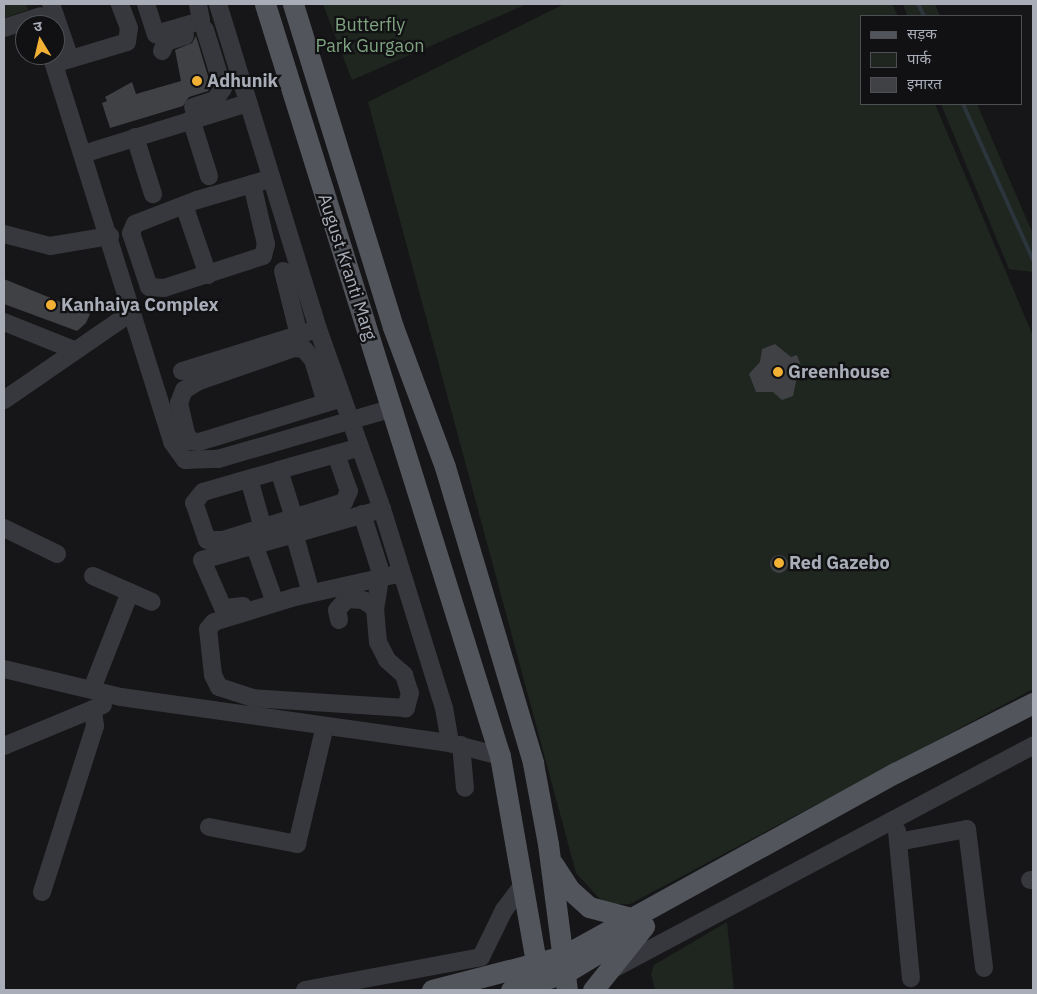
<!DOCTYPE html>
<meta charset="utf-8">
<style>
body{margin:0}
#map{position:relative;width:1037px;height:994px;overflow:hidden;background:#161618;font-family:"IBM Plex Sans","Noto Sans Devanagari",sans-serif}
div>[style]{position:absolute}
.green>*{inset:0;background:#1e261f}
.stream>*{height:4px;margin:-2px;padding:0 2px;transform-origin:2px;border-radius:2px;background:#2c353c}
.building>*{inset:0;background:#404145}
.round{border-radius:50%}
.minor>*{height:18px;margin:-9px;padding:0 9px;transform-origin:9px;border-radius:9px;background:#37383d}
.major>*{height:21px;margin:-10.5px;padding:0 10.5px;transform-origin:10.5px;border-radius:10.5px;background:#53555c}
.dots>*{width:14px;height:14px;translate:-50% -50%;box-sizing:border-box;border:2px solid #111113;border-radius:50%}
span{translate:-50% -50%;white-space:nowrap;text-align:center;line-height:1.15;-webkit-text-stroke:4.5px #111113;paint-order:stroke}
.park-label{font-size:18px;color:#7fa381}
.poi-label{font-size:18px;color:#a8adb8;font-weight:700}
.left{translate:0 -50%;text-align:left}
.street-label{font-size:18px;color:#a8adb8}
.frame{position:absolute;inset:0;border:5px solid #a8adb8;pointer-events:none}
.legend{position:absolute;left:860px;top:15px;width:162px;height:90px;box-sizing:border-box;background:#111113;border:1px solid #4d4f55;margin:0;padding:6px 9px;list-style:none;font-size:15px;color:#a8adb8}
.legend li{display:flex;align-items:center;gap:10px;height:25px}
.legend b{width:25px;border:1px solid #4d4f55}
.north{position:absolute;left:15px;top:15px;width:50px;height:50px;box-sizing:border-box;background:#111113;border:1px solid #4d4f55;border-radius:50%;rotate:351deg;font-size:14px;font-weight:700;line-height:20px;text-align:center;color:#a8adb8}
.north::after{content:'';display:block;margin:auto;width:18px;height:22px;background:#f2b134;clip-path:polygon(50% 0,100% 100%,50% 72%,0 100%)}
</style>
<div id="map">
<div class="green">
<div style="clip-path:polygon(4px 4px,26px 4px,28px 10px,4px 18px)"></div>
<div style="clip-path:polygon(323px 4px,527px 4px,352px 80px)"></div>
<div style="clip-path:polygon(564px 4px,892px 4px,898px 16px,861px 16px,861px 104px,935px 104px,1033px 336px,1033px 689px,630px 904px,610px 904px,599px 898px,576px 873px,368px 102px)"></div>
<div style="clip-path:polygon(903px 4px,935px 4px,940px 16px,907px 16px)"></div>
<div style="clip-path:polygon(941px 104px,977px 104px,1033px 234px,1033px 272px,1009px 269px)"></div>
<div style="clip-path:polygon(727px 922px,734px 990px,655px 990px,651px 974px,654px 965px)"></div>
</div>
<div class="stream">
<div style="left:918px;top:4px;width:13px;rotate:63deg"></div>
<div style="left:963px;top:104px;width:171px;rotate:65.8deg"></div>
</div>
<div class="building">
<div style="clip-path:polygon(196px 36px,211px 86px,208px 91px,189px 97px,183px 106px,110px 128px,102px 103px,107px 101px,105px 97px,132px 82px,136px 94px,181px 81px,175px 50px,192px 43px)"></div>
<div style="clip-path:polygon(4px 279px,90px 314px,86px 323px,77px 331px,4px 304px)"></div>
<div style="clip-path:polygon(775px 344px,791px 357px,797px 355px,804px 374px,797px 377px,793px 396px,782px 400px,773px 392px,756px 392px,749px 374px,760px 362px,762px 349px)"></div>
<div class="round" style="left:770px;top:555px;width:18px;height:18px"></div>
</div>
<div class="minor">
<div style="left:51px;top:4px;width:58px;rotate:70.9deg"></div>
<div style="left:146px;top:4px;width:32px;rotate:72deg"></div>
<div style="left:156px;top:34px;width:47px;rotate:-16.1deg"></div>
<div style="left:201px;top:21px;width:17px;rotate:-100deg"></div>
<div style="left:218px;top:4px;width:340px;rotate:72.9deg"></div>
<div style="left:318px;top:329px;width:191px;rotate:70.4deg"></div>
<div style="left:382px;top:509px;width:208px;rotate:72.7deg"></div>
<div style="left:444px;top:708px;width:36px;rotate:80deg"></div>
<div style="left:4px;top:28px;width:38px;rotate:-18deg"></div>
<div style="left:162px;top:51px;width:10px;rotate:-66deg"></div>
<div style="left:166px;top:42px;width:20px;rotate:-18deg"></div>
<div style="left:51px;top:55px;width:405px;rotate:72.6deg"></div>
<div style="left:172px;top:442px;width:22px;rotate:54deg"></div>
<div style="left:185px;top:460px;width:33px;rotate:-2deg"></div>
<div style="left:218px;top:459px;width:182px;rotate:-16.2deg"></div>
<div style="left:54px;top:64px;width:76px;rotate:-16.8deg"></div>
<div style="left:127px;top:42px;width:14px;rotate:-82deg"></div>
<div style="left:129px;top:28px;width:26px;rotate:-111deg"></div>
<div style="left:193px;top:107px;width:23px;rotate:-18deg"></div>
<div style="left:215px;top:100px;width:14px;rotate:-56deg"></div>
<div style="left:223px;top:88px;width:61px;rotate:-107.2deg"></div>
<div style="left:191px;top:119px;width:60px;rotate:72.5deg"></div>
<div style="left:135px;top:137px;width:60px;rotate:72.5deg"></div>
<div style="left:83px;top:154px;width:173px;rotate:-17.2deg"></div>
<div style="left:252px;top:184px;width:62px;rotate:76.9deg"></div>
<div style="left:266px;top:244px;width:12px;rotate:104deg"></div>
<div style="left:263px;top:256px;width:104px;rotate:162.1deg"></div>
<div style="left:164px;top:288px;width:15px;rotate:-176deg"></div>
<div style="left:149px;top:287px;width:57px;rotate:-108.4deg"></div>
<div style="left:131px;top:233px;width:10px;rotate:-66deg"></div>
<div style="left:135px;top:224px;width:66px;rotate:-21.2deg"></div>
<div style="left:197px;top:200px;width:57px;rotate:-16.2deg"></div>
<div style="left:252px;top:184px;width:19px;rotate:-16deg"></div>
<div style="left:184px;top:205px;width:74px;rotate:71.1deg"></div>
<div style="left:4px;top:234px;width:48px;rotate:14.6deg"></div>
<div style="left:50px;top:246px;width:61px;rotate:-9.5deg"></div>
<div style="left:283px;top:271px;width:66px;rotate:76deg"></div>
<div style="left:4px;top:322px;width:75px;rotate:21.8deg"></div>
<div style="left:182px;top:371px;width:142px;rotate:-17.2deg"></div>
<div style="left:4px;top:400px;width:155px;rotate:-34.5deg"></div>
<div style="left:326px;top:403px;width:45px;rotate:-106.8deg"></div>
<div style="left:313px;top:360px;width:14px;rotate:-129deg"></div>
<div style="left:304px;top:349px;width:10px;rotate:-174deg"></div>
<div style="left:294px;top:348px;width:101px;rotate:160.8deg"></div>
<div style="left:199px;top:381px;width:17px;rotate:149deg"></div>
<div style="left:184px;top:390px;width:14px;rotate:111deg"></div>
<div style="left:179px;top:403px;width:32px;rotate:77deg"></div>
<div style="left:186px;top:434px;width:8px;rotate:60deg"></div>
<div style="left:190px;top:441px;width:9px;rotate:6deg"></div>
<div style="left:199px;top:442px;width:133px;rotate:-17.1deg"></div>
<div style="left:326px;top:403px;width:17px;rotate:-17deg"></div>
<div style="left:336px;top:454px;width:39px;rotate:71deg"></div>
<div style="left:349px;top:491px;width:12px;rotate:114deg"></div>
<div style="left:344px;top:502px;width:127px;rotate:162.6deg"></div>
<div style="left:223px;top:540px;width:16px;rotate:180deg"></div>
<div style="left:207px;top:540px;width:39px;rotate:-109deg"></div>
<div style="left:194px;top:503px;width:14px;rotate:-51deg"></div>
<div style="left:203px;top:492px;width:79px;rotate:-16.1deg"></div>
<div style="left:279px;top:470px;width:59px;rotate:-15.7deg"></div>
<div style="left:336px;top:454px;width:25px;rotate:-16deg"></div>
<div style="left:279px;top:470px;width:50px;rotate:72.6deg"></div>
<div style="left:249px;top:479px;width:51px;rotate:74.1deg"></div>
<div style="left:362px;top:514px;width:56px;rotate:72.2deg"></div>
<div style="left:4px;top:528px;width:59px;rotate:26.1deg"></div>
<div style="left:294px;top:533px;width:55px;rotate:74.2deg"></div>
<div style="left:254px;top:544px;width:56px;rotate:70.3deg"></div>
<div style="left:93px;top:576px;width:64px;rotate:23.8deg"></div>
<div style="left:380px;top:578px;width:30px;rotate:99deg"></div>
<div style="left:375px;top:608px;width:34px;rotate:85deg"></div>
<div style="left:378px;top:642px;width:20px;rotate:63deg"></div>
<div style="left:387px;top:660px;width:23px;rotate:41deg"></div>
<div style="left:404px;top:675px;width:19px;rotate:72deg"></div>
<div style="left:410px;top:693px;width:16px;rotate:105deg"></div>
<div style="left:406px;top:708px;width:153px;rotate:-176.3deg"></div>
<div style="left:253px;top:698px;width:36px;rotate:-162deg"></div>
<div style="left:219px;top:687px;width:13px;rotate:-117deg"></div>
<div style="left:213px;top:675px;width:46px;rotate:-96.2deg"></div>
<div style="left:208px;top:629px;width:9px;rotate:-49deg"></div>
<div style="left:214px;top:622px;width:85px;rotate:-17.2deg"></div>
<div style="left:295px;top:597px;width:87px;rotate:-12.6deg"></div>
<div style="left:380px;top:578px;width:7px;rotate:-16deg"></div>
<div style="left:387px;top:576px;width:6px;rotate:-9deg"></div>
<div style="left:393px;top:575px;width:8px;rotate:-7deg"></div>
<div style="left:243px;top:606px;width:20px;rotate:174deg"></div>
<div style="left:223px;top:608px;width:52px;rotate:-113.6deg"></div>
<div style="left:202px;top:560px;width:187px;rotate:-15.8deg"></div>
<div style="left:339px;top:620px;width:10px;rotate:-101deg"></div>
<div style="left:337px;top:610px;width:15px;rotate:-48deg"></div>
<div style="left:347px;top:599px;width:16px;rotate:4deg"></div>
<div style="left:363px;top:600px;width:14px;rotate:34deg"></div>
<div style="left:4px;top:669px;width:120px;rotate:13.5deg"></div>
<div style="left:121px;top:697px;width:332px;rotate:8deg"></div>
<div style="left:450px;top:743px;width:52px;rotate:14.6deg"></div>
<div style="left:92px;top:689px;width:104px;rotate:-68.6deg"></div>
<div style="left:461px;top:745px;width:43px;rotate:84.7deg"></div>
<div style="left:4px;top:746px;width:107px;rotate:-22.5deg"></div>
<div style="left:209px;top:827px;width:90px;rotate:10.9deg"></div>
<div style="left:297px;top:844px;width:121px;rotate:-76.7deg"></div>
<div style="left:897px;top:831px;width:148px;rotate:84.6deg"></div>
<div style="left:898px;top:842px;width:70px;rotate:-10.7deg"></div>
<div style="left:967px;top:829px;width:140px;rotate:83deg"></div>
<div style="left:1030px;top:880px;width:3px"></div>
<div style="left:42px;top:892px;width:174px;rotate:-72.3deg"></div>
<div style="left:95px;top:726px;width:17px;rotate:-97deg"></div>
<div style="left:611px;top:970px;width:478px;rotate:-28deg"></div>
<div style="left:305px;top:990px;width:179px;rotate:-10.6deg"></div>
<div style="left:481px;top:957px;width:52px;rotate:-63.9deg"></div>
<div style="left:504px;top:910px;width:31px;rotate:-53deg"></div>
</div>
<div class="major">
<div style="left:265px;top:4px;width:788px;rotate:72.65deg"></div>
<div style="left:500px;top:756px;width:238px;rotate:80.1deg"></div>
<div style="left:293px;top:4px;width:338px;rotate:72.8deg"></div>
<div style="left:393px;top:327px;width:149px;rotate:69.6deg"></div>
<div style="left:445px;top:467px;width:309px;rotate:73.4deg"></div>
<div style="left:533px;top:763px;width:82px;rotate:79.5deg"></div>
<div style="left:548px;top:844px;width:147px;rotate:82.6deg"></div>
<div style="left:553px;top:864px;width:30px;rotate:57deg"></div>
<div style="left:569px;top:889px;width:27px;rotate:42deg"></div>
<div style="left:589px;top:907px;width:43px;rotate:14.7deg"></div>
<div style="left:432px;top:990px;width:135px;rotate:-14.5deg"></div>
<div style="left:563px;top:956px;width:379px;rotate:-28.9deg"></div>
<div style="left:895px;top:773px;width:155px;rotate:-26.9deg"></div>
<div style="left:511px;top:990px;width:57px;rotate:-17.5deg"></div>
<div style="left:565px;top:973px;width:66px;rotate:-31.3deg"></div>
<div style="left:593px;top:990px;width:82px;rotate:-51.4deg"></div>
</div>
<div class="dots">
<div style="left:197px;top:81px;background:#f2b134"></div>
<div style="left:51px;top:305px;background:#f2b134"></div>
<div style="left:778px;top:372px;background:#f2b134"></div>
<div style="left:779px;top:563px;background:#f2b134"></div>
</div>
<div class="park-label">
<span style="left:370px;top:36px">Butterfly<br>Park Gurgaon</span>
</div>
<div class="poi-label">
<span class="left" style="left:207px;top:81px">Adhunik</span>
<span class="left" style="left:61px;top:305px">Kanhaiya Complex</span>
<span class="left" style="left:788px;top:372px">Greenhouse</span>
<span class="left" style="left:789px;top:563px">Red Gazebo</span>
</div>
<div class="street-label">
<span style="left:347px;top:267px;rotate:72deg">August Kranti Marg</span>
</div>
<div class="frame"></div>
<ul class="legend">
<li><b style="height:6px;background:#53555c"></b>सड़क</li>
<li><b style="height:14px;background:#1e261f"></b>पार्क</li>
<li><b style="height:14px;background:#404145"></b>इमारत</li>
</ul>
<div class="north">उ</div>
</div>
